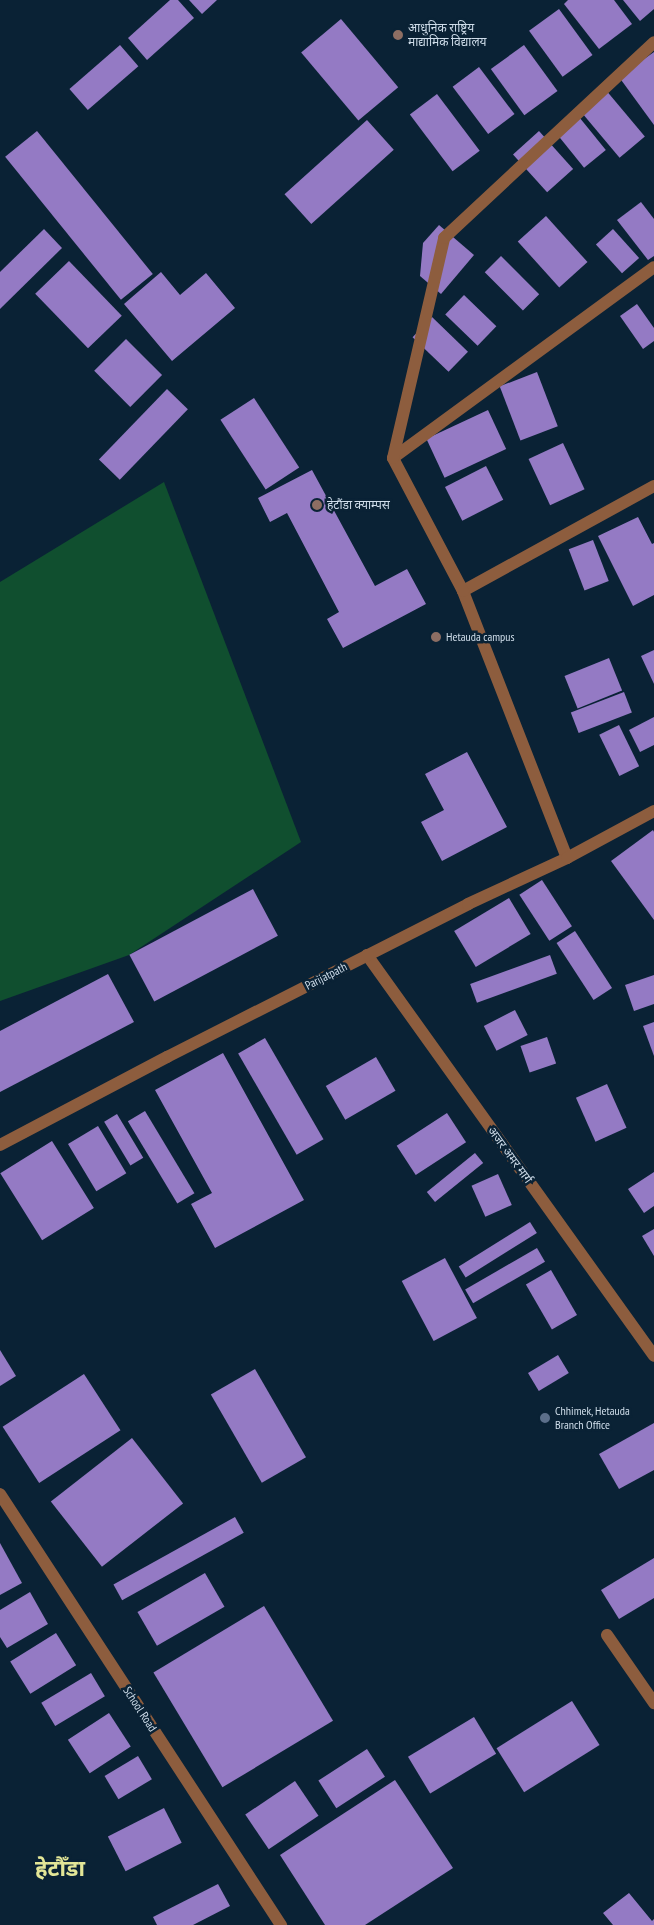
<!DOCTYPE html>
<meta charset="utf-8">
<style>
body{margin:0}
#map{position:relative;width:654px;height:1925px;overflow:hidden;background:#0a2235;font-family:"PT Sans Narrow","Noto Sans Devanagari",sans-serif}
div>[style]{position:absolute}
.green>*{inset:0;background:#104f2f}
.building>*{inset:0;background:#947ac4;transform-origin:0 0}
.minor>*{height:12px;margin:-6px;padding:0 6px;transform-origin:6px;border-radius:6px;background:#8d5d3e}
.dots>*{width:14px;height:14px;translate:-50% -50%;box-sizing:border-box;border:2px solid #0a2235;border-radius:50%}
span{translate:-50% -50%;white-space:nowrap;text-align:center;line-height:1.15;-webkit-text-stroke:5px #0a2235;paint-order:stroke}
.poi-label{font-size:12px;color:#cfddea}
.left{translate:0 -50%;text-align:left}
.street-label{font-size:12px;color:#cfddea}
.town-label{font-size:22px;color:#e3e697;font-weight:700}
</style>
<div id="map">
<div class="green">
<div style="clip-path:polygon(164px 482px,301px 842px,129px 955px,0 1001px,0 582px)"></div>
</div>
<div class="building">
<div style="clip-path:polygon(170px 0,178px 0,194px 18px,147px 60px,128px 38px)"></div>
<div style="clip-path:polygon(189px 0,217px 0,202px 14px)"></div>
<div style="clip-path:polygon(568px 0,614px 0,632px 24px,599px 49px,564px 4px)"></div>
<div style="clip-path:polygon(623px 0,654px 0,654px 9px,640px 21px)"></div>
<div style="left:559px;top:9px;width:57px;height:37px;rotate:54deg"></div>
<div style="left:341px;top:19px;width:89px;height:52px;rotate:50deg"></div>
<div style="left:120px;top:45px;width:28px;height:67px;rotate:49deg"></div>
<div style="left:524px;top:45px;width:57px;height:41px;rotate:54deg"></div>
<div style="clip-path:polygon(654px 52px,654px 125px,619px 77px)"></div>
<div style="left:479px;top:67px;width:59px;height:33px;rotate:53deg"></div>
<div style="left:605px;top:89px;width:62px;height:33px;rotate:50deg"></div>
<div style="left:437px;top:94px;width:71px;height:34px;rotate:53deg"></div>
<div style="left:575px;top:112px;width:49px;height:28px;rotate:51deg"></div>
<div style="left:367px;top:120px;width:40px;height:111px;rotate:48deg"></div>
<div style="left:37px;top:131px;width:184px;height:41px;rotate:51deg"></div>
<div style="left:539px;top:131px;width:51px;height:35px;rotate:48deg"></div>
<div style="clip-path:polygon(641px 202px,654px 219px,654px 256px,648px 260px,617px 220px)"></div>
<div style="left:546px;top:216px;width:62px;height:38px;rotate:48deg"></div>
<div style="clip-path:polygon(439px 225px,474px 255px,441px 294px,420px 276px,423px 243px)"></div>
<div style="clip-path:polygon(44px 229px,62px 248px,0 309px,0 272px)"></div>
<div style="left:613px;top:229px;width:39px;height:23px;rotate:48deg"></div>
<div style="left:501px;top:256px;width:54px;height:23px;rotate:45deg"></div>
<div style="left:69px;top:261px;width:76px;height:47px;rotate:46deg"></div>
<div style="clip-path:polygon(161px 272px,180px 295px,206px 273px,235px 308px,172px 361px,124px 304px)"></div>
<div style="left:464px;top:295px;width:45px;height:27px;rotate:44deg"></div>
<div style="clip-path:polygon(637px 304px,654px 328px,654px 341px,643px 349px,620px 316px)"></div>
<div style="left:432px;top:317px;width:50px;height:28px;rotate:44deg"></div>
<div style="left:126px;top:339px;width:51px;height:45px;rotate:45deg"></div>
<div style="left:537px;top:372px;width:58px;height:40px;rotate:69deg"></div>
<div style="left:167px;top:389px;width:29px;height:98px;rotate:44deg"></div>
<div style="left:254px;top:398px;width:83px;height:40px;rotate:57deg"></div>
<div style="left:488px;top:410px;width:43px;height:68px;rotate:65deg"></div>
<div style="left:563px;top:443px;width:51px;height:38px;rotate:65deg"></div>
<div style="left:486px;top:466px;width:38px;height:46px;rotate:63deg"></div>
<div style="clip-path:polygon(312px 470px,375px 586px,407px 569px,426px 604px,343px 648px,327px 619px,339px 612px,287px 513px,270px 522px,258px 498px)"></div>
<div style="clip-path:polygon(638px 517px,652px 544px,654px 543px,654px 595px,633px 606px,598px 536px)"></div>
<div style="left:593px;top:540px;width:44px;height:26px;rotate:69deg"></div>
<div style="clip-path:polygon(654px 650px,654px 684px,641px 656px)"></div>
<div style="left:609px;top:658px;width:35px;height:48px;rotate:68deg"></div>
<div style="left:624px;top:692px;width:22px;height:57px;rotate:69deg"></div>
<div style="clip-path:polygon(654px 717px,654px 745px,640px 752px,629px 730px)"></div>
<div style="left:619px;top:725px;width:46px;height:22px;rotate:64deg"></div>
<div style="clip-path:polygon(467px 752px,507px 827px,442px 861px,421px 822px,444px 810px,425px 774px)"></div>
<div style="clip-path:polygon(653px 830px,654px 832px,654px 920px,611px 861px)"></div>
<div style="left:542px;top:880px;width:55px;height:27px;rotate:57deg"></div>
<div style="left:253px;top:889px;width:53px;height:140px;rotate:62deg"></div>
<div style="left:509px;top:898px;width:42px;height:64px;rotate:59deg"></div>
<div style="left:575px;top:931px;width:68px;height:22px;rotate:57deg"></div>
<div style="left:550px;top:955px;width:20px;height:85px;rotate:70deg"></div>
<div style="clip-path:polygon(108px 974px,134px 1022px,0 1092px,0 1031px)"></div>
<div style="clip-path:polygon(654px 975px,654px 1004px,634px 1011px,625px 985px)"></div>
<div style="left:515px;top:1010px;width:28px;height:35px;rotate:63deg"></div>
<div style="clip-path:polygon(654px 1022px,654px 1056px,643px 1026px)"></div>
<div style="left:547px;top:1037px;width:28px;height:28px;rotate:71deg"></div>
<div style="left:265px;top:1038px;width:117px;height:31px;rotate:60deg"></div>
<div style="clip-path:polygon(223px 1053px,304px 1200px,215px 1248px,191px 1204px,212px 1193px,155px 1090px)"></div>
<div style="left:376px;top:1057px;width:39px;height:58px;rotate:60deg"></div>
<div style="left:607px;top:1084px;width:48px;height:34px;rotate:66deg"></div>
<div style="left:145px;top:1111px;width:96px;height:20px;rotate:59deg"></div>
<div style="left:447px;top:1113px;width:35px;height:60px;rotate:57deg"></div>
<div style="left:117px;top:1114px;width:51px;height:15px;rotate:59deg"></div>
<div style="left:98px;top:1126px;width:55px;height:35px;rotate:59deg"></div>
<div style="left:52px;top:1141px;width:79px;height:61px;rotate:58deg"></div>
<div style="left:475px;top:1153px;width:13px;height:62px;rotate:51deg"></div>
<div style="clip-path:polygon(654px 1172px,654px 1206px,644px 1213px,628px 1189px)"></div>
<div style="left:498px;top:1174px;width:34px;height:29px;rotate:66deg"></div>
<div style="left:530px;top:1222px;width:13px;height:84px;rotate:58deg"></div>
<div style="clip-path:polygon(654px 1229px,654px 1256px,642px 1236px)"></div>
<div style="left:537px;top:1248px;width:16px;height:83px;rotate:60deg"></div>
<div style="left:445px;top:1258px;width:68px;height:49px;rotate:62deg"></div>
<div style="left:551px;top:1270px;width:52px;height:29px;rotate:60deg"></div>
<div style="clip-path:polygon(0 1350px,16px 1376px,0 1386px)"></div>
<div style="left:558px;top:1355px;width:21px;height:35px;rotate:59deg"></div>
<div style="left:255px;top:1369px;width:102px;height:51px;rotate:60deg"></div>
<div style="left:84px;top:1374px;width:67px;height:97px;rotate:57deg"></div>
<div style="clip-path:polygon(654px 1423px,654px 1470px,619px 1489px,599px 1454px)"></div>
<div style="left:132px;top:1438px;width:83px;height:103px;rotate:52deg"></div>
<div style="left:235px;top:1517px;width:18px;height:139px;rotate:61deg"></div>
<div style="clip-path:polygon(0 1543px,22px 1583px,0 1595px)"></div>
<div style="clip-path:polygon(654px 1558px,654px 1598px,619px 1619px,601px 1590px)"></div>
<div style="left:205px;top:1573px;width:39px;height:78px;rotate:60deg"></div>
<div style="clip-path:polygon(30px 1592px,48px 1624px,7px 1648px,0 1637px,0 1610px)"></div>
<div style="left:264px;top:1606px;width:134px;height:129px;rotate:59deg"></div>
<div style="left:56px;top:1633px;width:38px;height:54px;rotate:58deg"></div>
<div style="left:91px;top:1673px;width:27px;height:58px;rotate:59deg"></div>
<div style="left:572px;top:1701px;width:52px;height:89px;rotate:58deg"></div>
<div style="left:109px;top:1713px;width:40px;height:49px;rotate:57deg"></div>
<div style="left:474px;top:1717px;width:43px;height:77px;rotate:59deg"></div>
<div style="left:367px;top:1749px;width:33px;height:58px;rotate:57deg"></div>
<div style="left:138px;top:1756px;width:27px;height:39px;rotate:59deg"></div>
<div style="clip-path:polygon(395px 1780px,453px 1868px,365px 1925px,325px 1925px,280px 1855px)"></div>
<div style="left:295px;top:1781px;width:42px;height:60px;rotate:56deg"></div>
<div style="left:164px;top:1808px;width:39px;height:63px;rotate:63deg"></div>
<div style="clip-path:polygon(218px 1884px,230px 1906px,193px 1925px,157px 1925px,153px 1917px)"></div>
<div style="clip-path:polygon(629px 1893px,652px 1921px,654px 1919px,654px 1925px,613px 1925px,603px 1913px)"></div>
</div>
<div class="minor">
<div style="left:393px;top:458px;width:323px;rotate:-36.2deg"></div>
<div style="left:463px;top:591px;width:218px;rotate:-28.8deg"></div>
<div style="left:567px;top:858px;width:287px;rotate:-111.3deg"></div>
<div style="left:463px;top:591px;width:150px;rotate:-117.8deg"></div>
<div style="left:393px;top:458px;width:226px;rotate:-76.9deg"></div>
<div style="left:444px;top:238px;width:287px;rotate:-43deg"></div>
<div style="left:367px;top:955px;width:493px;rotate:54.4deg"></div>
<div style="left:0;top:1145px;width:189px;rotate:-27.8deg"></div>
<div style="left:167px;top:1057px;width:338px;rotate:-26.9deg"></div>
<div style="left:468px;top:904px;width:109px;rotate:-24.9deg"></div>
<div style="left:567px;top:858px;width:99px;rotate:-28.4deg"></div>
<div style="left:0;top:1494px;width:515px;rotate:56.9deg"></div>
<div style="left:607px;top:1635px;width:83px;rotate:55.3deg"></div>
</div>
<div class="dots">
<div style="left:398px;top:35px;background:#8d6e63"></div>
<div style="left:317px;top:505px;background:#8d6e63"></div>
<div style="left:436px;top:637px;background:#8d6e63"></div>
<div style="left:545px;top:1418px;background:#5c6f8a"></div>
</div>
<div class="poi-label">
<span class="left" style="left:408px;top:35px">आधुनिक राष्ट्रिय<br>माद्यामिक विद्यालय</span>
<span class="left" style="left:327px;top:505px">हेटौंडा क्याम्पस</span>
<span class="left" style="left:446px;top:637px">Hetauda campus</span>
<span class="left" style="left:555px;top:1418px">Chhimek, Hetauda<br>Branch Office</span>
</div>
<div class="street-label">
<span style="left:326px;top:976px;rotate:-27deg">Parijatpath</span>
<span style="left:510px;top:1155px;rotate:54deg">अजर अमर मार्ग</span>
<span style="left:140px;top:1709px;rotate:57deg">School Road</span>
</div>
<div class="town-label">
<span style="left:60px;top:1869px">हेटौँडा</span>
</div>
</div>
